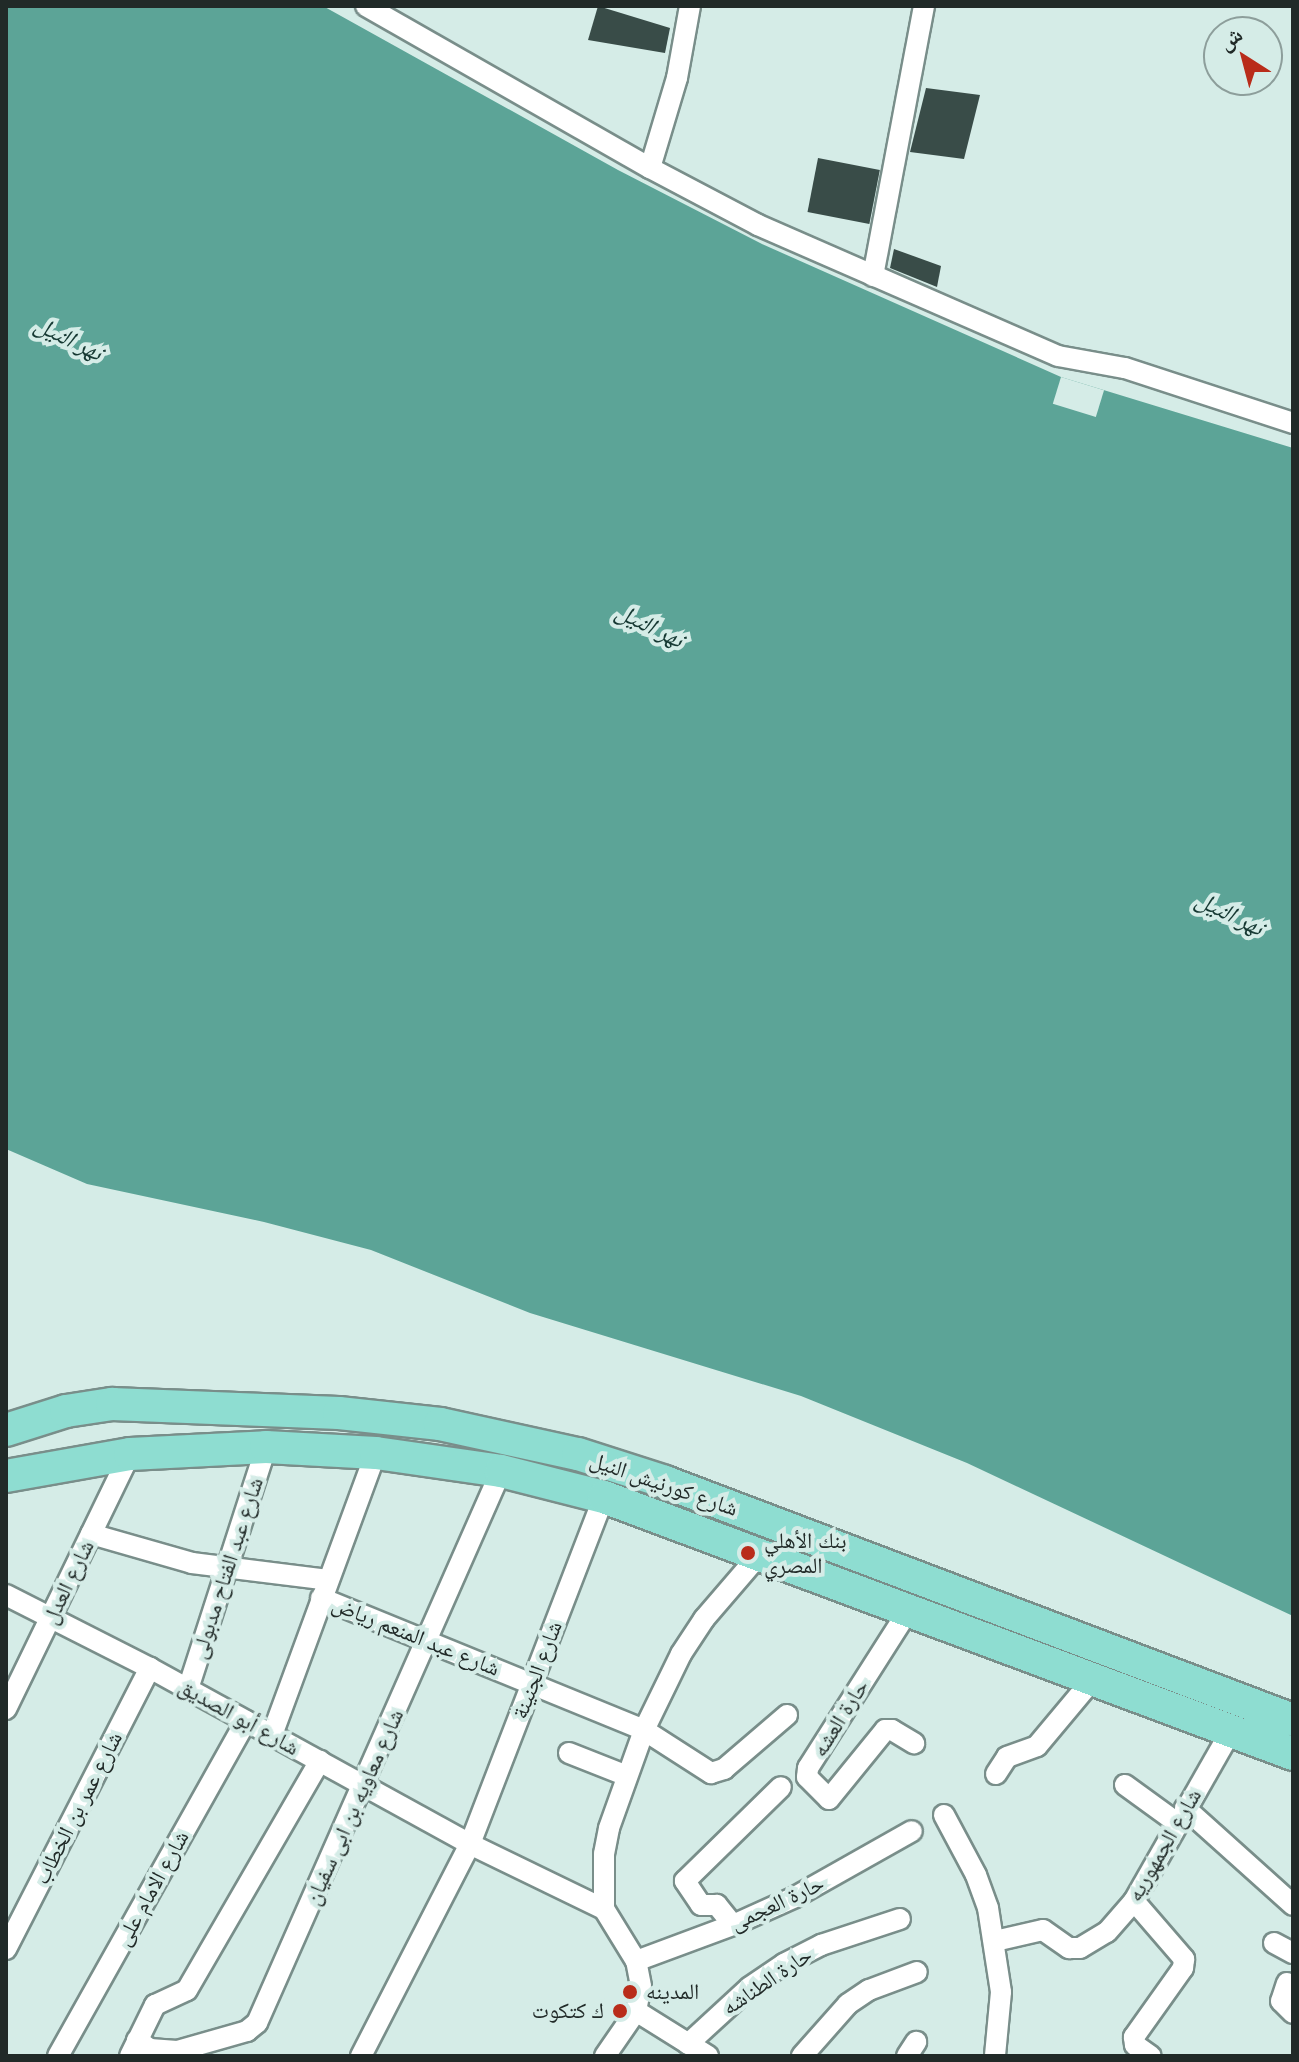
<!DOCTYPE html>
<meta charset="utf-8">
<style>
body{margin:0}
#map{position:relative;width:1299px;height:2062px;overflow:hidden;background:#d5ece7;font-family:Raleway,"Noto Naskh Arabic",sans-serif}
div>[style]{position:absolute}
.water>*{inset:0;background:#5ca497}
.pier>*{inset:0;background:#d5ece7;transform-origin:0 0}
.building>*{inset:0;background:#394c48;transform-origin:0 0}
.roads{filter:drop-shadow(2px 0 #798e8a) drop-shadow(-2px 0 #798e8a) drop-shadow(0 2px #798e8a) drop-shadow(0 -2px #798e8a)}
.street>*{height:20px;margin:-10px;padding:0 10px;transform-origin:10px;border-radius:10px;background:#fff}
.primary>*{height:32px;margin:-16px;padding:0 16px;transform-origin:16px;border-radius:16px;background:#8eddd1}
.dots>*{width:22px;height:22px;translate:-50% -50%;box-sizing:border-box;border:4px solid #d5ece7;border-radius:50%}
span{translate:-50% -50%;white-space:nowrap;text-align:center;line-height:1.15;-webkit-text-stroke:8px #d5ece7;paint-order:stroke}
.street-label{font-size:22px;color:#212a28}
.poi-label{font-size:22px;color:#212a28}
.left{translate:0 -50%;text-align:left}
.right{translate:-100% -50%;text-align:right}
.water-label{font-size:24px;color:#163933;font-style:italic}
.frame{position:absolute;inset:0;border:8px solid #212a28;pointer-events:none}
.north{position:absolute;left:1203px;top:16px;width:80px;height:80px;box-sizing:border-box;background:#d5ece7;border:2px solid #8d9e9b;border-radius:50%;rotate:324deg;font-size:22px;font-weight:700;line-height:32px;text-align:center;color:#212a28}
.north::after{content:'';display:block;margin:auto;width:28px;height:36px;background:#b92c1a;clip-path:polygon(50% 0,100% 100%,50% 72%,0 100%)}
</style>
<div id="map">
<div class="water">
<div style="clip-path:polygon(6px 6px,323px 6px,618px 170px,762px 244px,1061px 377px,1293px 448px,1293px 1616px,967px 1463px,801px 1396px,530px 1313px,371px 1250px,264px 1222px,87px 1184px,6px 1149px)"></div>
</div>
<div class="pier">
<div style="left:1061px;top:377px;width:45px;height:28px;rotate:17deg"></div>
</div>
<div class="building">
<div style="clip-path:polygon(598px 6px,670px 28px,665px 53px,588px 40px)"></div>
<div style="clip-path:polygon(926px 88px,980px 95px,964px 159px,910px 152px)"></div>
<div style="left:818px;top:158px;width:63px;height:55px;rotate:11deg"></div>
<div style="clip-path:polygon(894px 249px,941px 266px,937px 287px,890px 268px)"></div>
</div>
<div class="roads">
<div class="street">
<div style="left:366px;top:6px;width:327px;rotate:29.7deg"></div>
<div style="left:650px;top:168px;width:122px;rotate:27.8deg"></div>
<div style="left:758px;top:225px;width:327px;rotate:23.6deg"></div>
<div style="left:1058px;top:356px;width:68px;rotate:10.2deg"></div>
<div style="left:1125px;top:368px;width:177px;rotate:18.1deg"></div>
<div style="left:650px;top:168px;width:94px;rotate:-73.3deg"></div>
<div style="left:677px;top:78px;width:73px;rotate:-79.8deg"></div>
<div style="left:873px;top:276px;width:275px;rotate:-79.3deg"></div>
<div style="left:91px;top:1534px;width:105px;rotate:16deg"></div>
<div style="left:192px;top:1563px;width:137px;rotate:7.1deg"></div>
<div style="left:6px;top:1595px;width:161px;rotate:26.9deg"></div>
<div style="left:150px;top:1668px;width:365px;rotate:28.8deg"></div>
<div style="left:470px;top:1844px;width:149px;rotate:25.9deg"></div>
<div style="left:321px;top:1598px;width:349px;rotate:22.2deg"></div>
<div style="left:644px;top:1730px;width:80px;rotate:32.7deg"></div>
<div style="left:711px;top:1773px;width:14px;rotate:-17deg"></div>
<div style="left:724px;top:1769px;width:83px;rotate:-40.6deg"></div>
<div style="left:908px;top:1611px;width:186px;rotate:122.5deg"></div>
<div style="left:808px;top:1768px;width:9px;rotate:96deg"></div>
<div style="left:807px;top:1777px;width:31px;rotate:45deg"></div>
<div style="left:829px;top:1799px;width:89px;rotate:-50.9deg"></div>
<div style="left:885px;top:1730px;width:7px"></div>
<div style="left:892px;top:1730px;width:26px;rotate:31deg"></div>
<div style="left:188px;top:1689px;width:254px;rotate:-72.1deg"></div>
<div style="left:6px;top:1709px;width:284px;rotate:-64.1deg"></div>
<div style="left:272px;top:1735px;width:301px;rotate:-69.8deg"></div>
<div style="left:569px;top:1753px;width:62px;rotate:21.6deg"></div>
<div style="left:996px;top:1774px;width:20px;rotate:-57deg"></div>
<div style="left:1007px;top:1757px;width:32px;rotate:-20deg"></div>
<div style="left:1037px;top:1746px;width:87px;rotate:-50.1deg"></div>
<div style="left:1125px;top:1785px;width:63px;rotate:36deg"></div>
<div style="left:1185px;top:1808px;width:145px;rotate:41.9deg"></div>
<div style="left:944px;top:1815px;width:68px;rotate:61.9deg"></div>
<div style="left:976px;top:1875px;width:35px;rotate:70deg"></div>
<div style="left:988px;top:1908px;width:85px;rotate:81.2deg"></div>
<div style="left:1001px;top:1992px;width:64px;rotate:95.4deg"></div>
<div style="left:1134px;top:1901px;width:77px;rotate:49.2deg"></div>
<div style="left:1184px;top:1959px;width:9px;rotate:96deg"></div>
<div style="left:1183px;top:1968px;width:85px;rotate:125.4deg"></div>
<div style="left:1134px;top:2037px;width:8px;rotate:83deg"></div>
<div style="left:1135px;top:2045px;width:19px;rotate:35deg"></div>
<div style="left:733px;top:1925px;width:26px;rotate:-129deg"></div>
<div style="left:717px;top:1905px;width:16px;rotate:180deg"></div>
<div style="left:701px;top:1905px;width:29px;rotate:-124deg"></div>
<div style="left:685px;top:1881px;width:134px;rotate:-44.4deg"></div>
<div style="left:995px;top:1941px;width:49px;rotate:-12.9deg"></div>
<div style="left:1043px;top:1930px;width:32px;rotate:35deg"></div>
<div style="left:1069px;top:1948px;width:11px"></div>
<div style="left:1080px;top:1948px;width:31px;rotate:-31deg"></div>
<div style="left:1107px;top:1932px;width:41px;rotate:-48.9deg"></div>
<div style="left:1134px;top:1901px;width:196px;rotate:-60.3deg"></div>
<div style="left:1274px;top:1943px;width:21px;rotate:28deg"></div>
<div style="left:6px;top:1949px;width:316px;rotate:-62.9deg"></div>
<div style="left:636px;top:1961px;width:103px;rotate:-20.4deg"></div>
<div style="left:733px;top:1925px;width:68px;rotate:-24.3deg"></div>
<div style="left:795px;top:1897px;width:134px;rotate:-29.4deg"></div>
<div style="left:1287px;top:1983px;width:19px;rotate:108deg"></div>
<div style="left:1281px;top:2001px;width:17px;rotate:45deg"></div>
<div style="left:636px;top:2011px;width:85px;rotate:32deg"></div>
<div style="left:137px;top:2040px;width:16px;rotate:35deg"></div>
<div style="left:150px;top:2049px;width:27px;rotate:4deg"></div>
<div style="left:177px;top:2051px;width:73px;rotate:-15.9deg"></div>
<div style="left:247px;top:2031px;width:13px;rotate:-39deg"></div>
<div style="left:257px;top:2023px;width:604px;rotate:-66.15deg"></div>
<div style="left:688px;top:2044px;width:84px;rotate:-42.6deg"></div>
<div style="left:750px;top:1987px;width:41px;rotate:-34.1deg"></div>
<div style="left:784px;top:1964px;width:42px;rotate:-27.2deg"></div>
<div style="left:821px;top:1945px;width:83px;rotate:-18.2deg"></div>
<div style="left:58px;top:2056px;width:384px;rotate:-60.7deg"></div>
<div style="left:130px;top:2056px;width:57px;rotate:-63.9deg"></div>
<div style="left:155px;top:2005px;width:35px;rotate:-25deg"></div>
<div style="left:187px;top:1990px;width:265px;rotate:-59.9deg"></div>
<div style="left:361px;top:2056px;width:238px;rotate:-62.8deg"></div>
<div style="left:470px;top:1844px;width:372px;rotate:-68.9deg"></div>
<div style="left:605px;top:2056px;width:55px;rotate:-55.4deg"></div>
<div style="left:636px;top:2011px;width:25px;rotate:-79deg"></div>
<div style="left:641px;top:1986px;width:25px;rotate:-101deg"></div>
<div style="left:636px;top:1961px;width:61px;rotate:-121.6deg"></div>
<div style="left:604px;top:1909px;width:55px;rotate:-90deg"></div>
<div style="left:604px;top:1854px;width:26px;rotate:-79deg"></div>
<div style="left:609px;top:1828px;width:104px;rotate:-70.3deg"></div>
<div style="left:644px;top:1730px;width:85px;rotate:-64deg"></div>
<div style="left:681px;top:1654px;width:42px;rotate:-56.7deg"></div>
<div style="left:704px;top:1619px;width:84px;rotate:-49.3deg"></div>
<div style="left:802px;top:2056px;width:69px;rotate:-48.5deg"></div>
<div style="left:848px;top:2004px;width:25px;rotate:-34deg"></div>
<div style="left:869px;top:1990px;width:51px;rotate:-20.6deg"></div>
<div style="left:907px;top:2056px;width:17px;rotate:-57deg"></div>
</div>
<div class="primary">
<div style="left:6px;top:1430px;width:63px;rotate:-17.6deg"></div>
<div style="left:66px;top:1411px;width:47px;rotate:-8.7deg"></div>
<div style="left:112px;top:1404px;width:227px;rotate:2.3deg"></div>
<div style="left:339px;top:1413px;width:102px;rotate:6.2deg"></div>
<div style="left:440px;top:1424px;width:141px;rotate:12.3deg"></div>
<div style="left:578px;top:1454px;width:91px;rotate:17.8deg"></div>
<div style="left:665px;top:1482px;width:672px;rotate:20.76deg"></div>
<div style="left:6px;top:1476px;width:126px;rotate:-10.1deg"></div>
<div style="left:130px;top:1454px;width:136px;rotate:-2.9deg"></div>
<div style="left:266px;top:1447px;width:110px;rotate:3.1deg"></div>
<div style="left:376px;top:1453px;width:126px;rotate:8.2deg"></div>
<div style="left:501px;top:1471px;width:106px;rotate:14.2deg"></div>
<div style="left:604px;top:1497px;width:735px;rotate:20.46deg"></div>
</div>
</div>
<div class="dots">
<div style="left:748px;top:1553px;background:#b92c1a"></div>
<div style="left:630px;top:1992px;background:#b92c1a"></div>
<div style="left:620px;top:2011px;background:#b92c1a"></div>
</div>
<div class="street-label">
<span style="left:664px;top:1484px;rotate:19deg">شارع كورنيش النيل</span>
<span style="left:227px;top:1568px;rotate:-72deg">شارع عبد الفتاح مدبولى</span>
<span style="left:68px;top:1582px;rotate:-64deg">شارع العدل</span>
<span style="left:416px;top:1636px;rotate:22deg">شارع عبد المنعم رياض</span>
<span style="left:537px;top:1670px;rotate:-69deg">شارع الجنينة</span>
<span style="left:239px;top:1717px;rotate:29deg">شارع أبو الصديق</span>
<span style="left:840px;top:1718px;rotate:-58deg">حارة العشه</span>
<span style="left:354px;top:1807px;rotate:-66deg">شارع معاويه بن ابى سفيان</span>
<span style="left:78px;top:1808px;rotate:-63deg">شارع عمر بن الخطاب</span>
<span style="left:1164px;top:1845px;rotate:-60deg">شارع الجمهوريه</span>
<span style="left:152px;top:1888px;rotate:-61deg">شارع الامام على</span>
<span style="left:777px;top:1903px;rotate:-25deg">حارة العجمى</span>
<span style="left:767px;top:1981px;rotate:-34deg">حارة الطناشه</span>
</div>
<div class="poi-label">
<span class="left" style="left:764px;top:1553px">بنك الأهلي<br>المصري</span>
<span class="left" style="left:646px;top:1992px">المدينه</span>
<span class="right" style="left:604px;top:2011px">ك كتكوت</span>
</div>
<div class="water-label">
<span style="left:69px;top:338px;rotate:26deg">نهر النيل</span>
<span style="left:650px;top:625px;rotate:26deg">نهر النيل</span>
<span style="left:1230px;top:913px;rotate:26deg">نهر النيل</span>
</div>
<div class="frame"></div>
<div class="north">ش</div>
</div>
